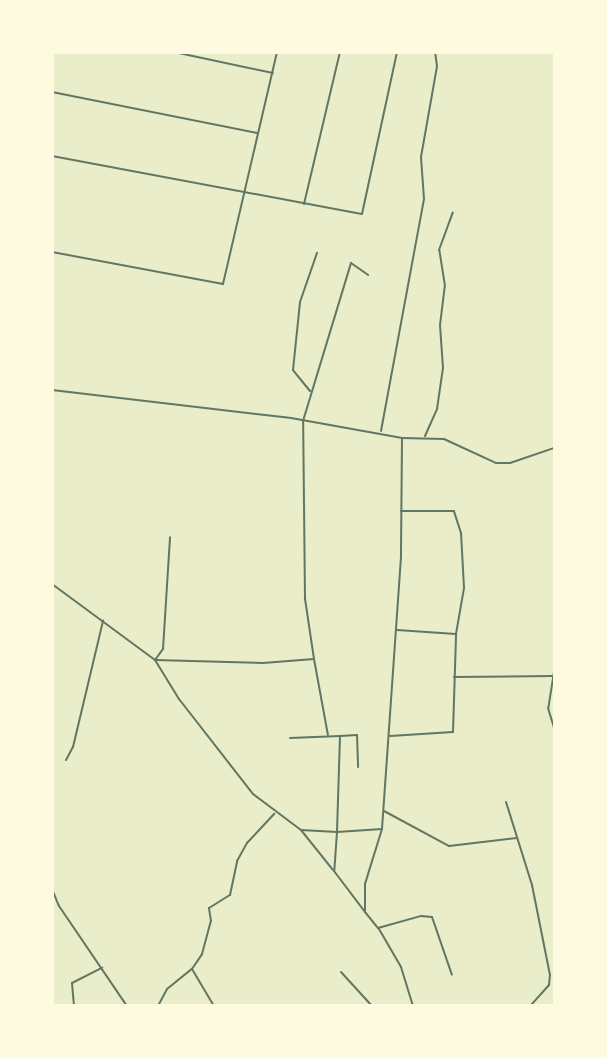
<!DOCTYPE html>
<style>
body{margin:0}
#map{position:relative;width:607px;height:1058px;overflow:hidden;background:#e9edc9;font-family:"DejaVu Sans",sans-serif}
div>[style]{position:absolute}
.minor>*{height:2px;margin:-1px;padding:0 1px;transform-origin:1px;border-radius:1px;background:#617663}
span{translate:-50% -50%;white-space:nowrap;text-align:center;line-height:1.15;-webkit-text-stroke:4.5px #fefae0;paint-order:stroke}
.frame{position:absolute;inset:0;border:54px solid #fefae0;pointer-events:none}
</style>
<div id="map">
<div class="minor">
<div style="left:174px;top:52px;width:101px;rotate:12deg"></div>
<div style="left:52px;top:92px;width:209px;rotate:11.3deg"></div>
<div style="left:52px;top:156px;width:315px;rotate:10.6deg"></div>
<div style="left:362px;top:214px;width:166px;rotate:-77.8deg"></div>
<div style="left:304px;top:204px;width:156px;rotate:-76.7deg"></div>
<div style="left:52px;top:252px;width:174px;rotate:10.6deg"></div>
<div style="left:223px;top:284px;width:238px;rotate:-76.9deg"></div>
<div style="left:52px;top:390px;width:241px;rotate:6.7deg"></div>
<div style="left:291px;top:418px;width:113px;rotate:10.2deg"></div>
<div style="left:402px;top:438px;width:119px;rotate:90.5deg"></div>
<div style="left:401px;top:557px;width:273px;rotate:94deg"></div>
<div style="left:382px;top:829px;width:45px;rotate:176.2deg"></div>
<div style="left:337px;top:832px;width:39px;rotate:94deg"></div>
<div style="left:334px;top:871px;width:51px;rotate:52.9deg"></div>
<div style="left:310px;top:391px;width:27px;rotate:-129deg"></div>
<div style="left:293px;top:370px;width:68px;rotate:-84.1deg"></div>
<div style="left:300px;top:302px;width:52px;rotate:-70.9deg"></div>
<div style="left:381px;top:431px;width:236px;rotate:-79.5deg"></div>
<div style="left:424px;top:199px;width:42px;rotate:-94.1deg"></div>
<div style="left:421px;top:157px;width:92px;rotate:-80deg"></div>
<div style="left:437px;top:66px;width:14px;rotate:-98deg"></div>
<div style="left:425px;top:436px;width:30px;rotate:-66deg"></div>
<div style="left:437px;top:409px;width:41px;rotate:-81.7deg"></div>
<div style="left:443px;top:368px;width:43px;rotate:-94deg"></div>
<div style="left:440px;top:325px;width:39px;rotate:-83deg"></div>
<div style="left:445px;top:286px;width:36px;rotate:-99deg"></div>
<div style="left:439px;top:250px;width:40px;rotate:-69.8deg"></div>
<div style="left:402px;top:438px;width:42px;rotate:1.4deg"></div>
<div style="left:444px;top:439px;width:57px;rotate:24.8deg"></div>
<div style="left:496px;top:463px;width:14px"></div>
<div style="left:510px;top:463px;width:46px;rotate:-18.8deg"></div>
<div style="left:52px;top:584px;width:128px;rotate:36.4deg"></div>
<div style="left:155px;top:660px;width:46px;rotate:58.4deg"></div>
<div style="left:179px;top:699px;width:120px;rotate:52.1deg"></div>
<div style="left:253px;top:794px;width:60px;rotate:36.9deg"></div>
<div style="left:301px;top:830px;width:51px;rotate:51.3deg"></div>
<div style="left:397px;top:630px;width:59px;rotate:3.9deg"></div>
<div style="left:314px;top:659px;width:77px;rotate:79.6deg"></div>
<div style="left:155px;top:660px;width:108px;rotate:1.6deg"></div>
<div style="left:263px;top:663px;width:51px;rotate:-4.5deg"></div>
<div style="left:314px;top:659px;width:61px;rotate:-98.5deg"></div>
<div style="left:305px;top:599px;width:178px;rotate:-90.6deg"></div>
<div style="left:303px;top:421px;width:165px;rotate:-73.1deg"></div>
<div style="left:351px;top:263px;width:21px;rotate:35deg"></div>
<div style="left:155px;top:660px;width:14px;rotate:-54deg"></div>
<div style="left:163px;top:649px;width:112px;rotate:-86.4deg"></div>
<div style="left:554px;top:672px;width:36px;rotate:99deg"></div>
<div style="left:548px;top:708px;width:21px;rotate:73deg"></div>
<div style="left:454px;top:677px;width:98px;rotate:-0.6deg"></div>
<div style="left:340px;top:736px;width:17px;rotate:-3deg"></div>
<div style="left:357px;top:735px;width:32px;rotate:88deg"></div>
<div style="left:390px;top:736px;width:63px;rotate:-3.6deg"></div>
<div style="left:453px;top:732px;width:98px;rotate:-88.2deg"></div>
<div style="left:456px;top:634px;width:47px;rotate:-80.1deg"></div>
<div style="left:464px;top:588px;width:55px;rotate:-93.1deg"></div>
<div style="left:461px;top:533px;width:23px;rotate:-108deg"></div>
<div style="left:454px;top:511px;width:53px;rotate:180deg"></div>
<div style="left:290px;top:738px;width:50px;rotate:-2.3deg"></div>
<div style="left:340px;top:736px;width:96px;rotate:91.8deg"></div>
<div style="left:337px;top:832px;width:36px;rotate:-177deg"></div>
<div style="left:66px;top:760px;width:15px;rotate:-62deg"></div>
<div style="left:73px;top:747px;width:130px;rotate:-76.6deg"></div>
<div style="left:506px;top:802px;width:87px;rotate:72.6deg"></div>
<div style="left:532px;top:885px;width:92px;rotate:78.7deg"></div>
<div style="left:550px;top:975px;width:10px;rotate:96deg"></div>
<div style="left:549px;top:985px;width:28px;rotate:132deg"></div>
<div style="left:384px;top:811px;width:74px;rotate:28.3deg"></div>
<div style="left:449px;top:846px;width:68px;rotate:-6.7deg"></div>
<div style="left:382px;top:829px;width:58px;rotate:107.2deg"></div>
<div style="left:365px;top:884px;width:28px;rotate:90deg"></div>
<div style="left:365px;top:912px;width:21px;rotate:51deg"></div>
<div style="left:378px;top:928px;width:45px;rotate:-15.6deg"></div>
<div style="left:421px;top:916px;width:11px;rotate:5deg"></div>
<div style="left:432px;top:917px;width:61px;rotate:71deg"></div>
<div style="left:52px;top:889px;width:18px;rotate:68deg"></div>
<div style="left:59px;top:906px;width:121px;rotate:55.8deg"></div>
<div style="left:379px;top:929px;width:44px;rotate:59.9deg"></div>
<div style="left:401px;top:967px;width:41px;rotate:72.9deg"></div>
<div style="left:192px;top:969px;width:43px;rotate:59.3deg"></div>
<div style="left:341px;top:972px;width:46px;rotate:47.6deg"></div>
<div style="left:74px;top:1006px;width:23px;rotate:-95deg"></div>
<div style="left:72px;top:983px;width:34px;rotate:-27deg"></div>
<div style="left:158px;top:1006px;width:19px;rotate:-62deg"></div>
<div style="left:167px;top:989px;width:32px;rotate:-39deg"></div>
<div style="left:192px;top:969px;width:18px;rotate:-56deg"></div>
<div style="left:202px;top:954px;width:34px;rotate:-75deg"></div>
<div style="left:211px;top:921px;width:13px;rotate:-99deg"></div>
<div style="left:209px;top:908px;width:25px;rotate:-32deg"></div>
<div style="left:230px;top:895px;width:35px;rotate:-78deg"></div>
<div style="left:237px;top:861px;width:21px;rotate:-61deg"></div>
<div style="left:247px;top:843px;width:40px;rotate:-47deg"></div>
</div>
<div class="frame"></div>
</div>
